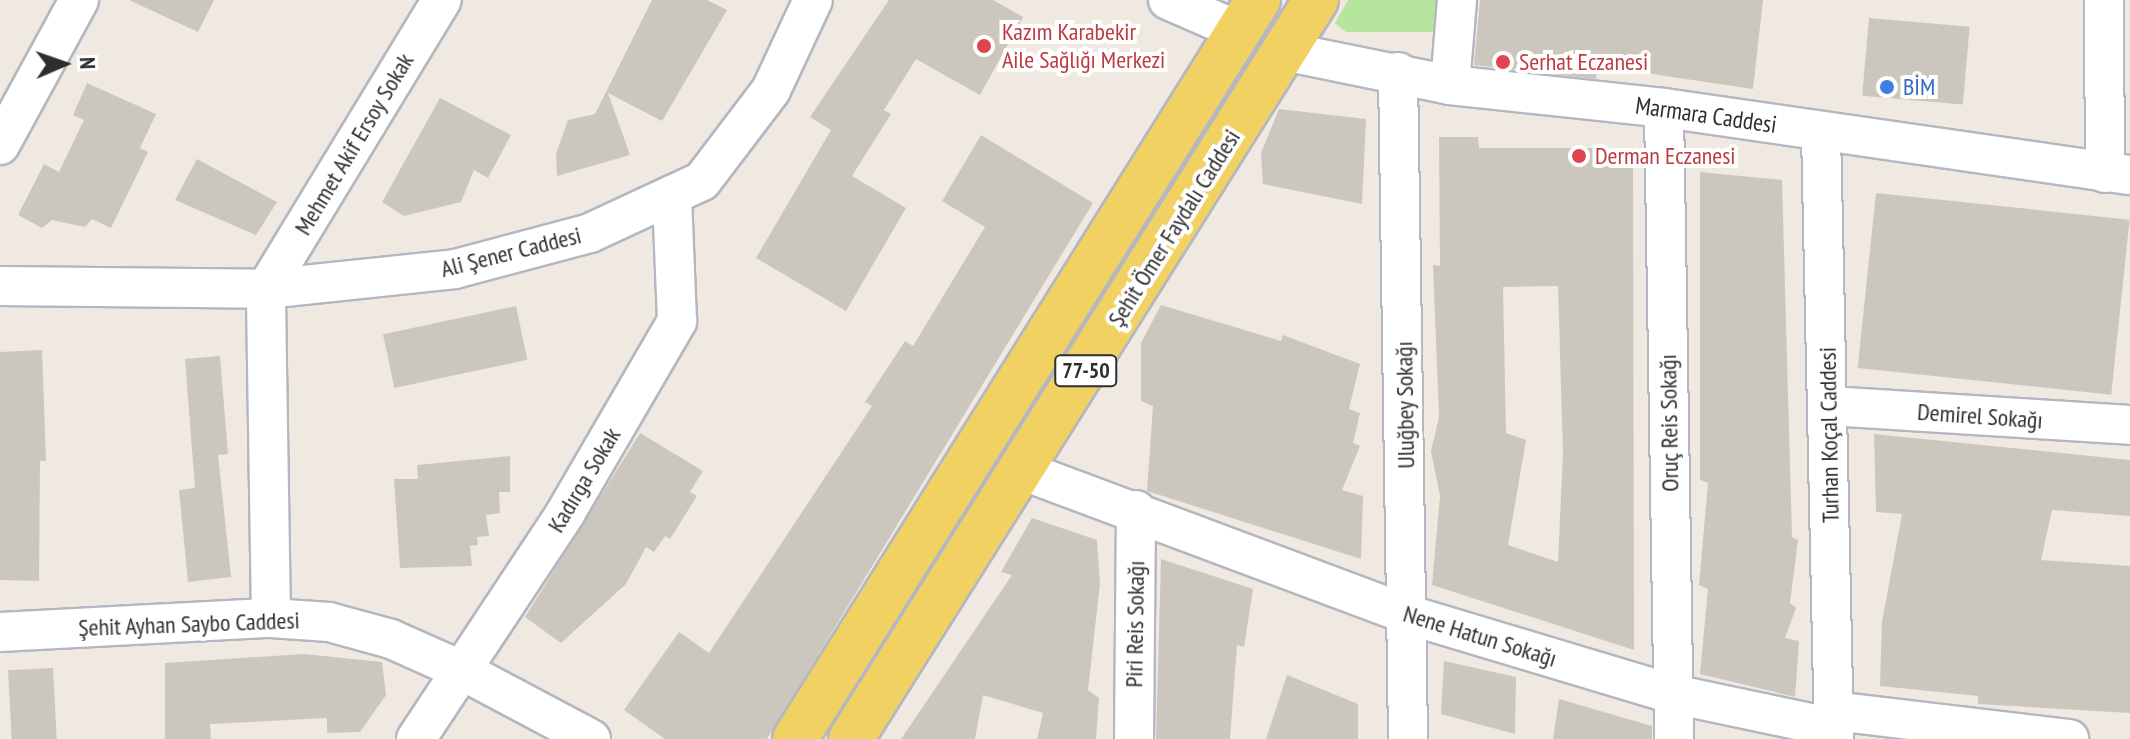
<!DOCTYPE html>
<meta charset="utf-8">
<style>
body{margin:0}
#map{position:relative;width:2130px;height:739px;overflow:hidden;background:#efe9e1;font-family:"PT Sans Narrow",sans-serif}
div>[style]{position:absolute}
.green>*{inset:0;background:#b6e59e}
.building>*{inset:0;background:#cbc7bf;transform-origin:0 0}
.roads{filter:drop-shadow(2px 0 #b4b7c1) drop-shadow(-2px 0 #b4b7c1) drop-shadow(0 2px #b4b7c1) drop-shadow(0 -2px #b4b7c1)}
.minor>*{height:38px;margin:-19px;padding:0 19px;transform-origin:19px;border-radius:19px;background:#fff}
.major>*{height:44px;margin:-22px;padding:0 22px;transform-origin:22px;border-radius:22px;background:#f2d163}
.dots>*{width:22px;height:22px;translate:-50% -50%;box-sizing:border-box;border:4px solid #fff;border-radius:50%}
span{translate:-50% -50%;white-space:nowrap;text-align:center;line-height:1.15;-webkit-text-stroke:8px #fff;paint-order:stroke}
.shield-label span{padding:2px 6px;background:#fff;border:2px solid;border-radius:6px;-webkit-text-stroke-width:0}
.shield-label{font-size:22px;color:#2e2e2e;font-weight:700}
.health-label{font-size:24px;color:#be3a42}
.left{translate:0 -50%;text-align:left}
.shop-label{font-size:24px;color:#366cbe}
.street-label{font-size:24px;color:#2e2e2e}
.north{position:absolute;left:24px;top:24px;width:80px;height:80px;-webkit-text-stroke:6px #fff;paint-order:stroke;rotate:88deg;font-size:22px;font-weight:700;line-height:32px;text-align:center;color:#2e2e2e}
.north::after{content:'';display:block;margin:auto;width:28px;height:36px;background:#2e2e2e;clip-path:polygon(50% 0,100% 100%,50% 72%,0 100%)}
</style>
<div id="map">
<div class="green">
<div style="clip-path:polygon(1348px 0,1439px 0,1436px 32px,1346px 32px,1335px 23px)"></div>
</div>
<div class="building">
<div style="clip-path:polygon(129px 0,214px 0,198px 32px)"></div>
<div style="clip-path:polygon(652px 0,707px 0,727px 10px,662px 121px,608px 93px,630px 155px,557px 176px,556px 154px,568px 120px,595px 114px)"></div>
<div style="clip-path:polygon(889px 0,993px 0,1023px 17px,980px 95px,916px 59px,884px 110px,891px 114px,852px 176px,906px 208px,846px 311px,756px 258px,831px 130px,810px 117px)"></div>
<div style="clip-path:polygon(1480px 0,1763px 0,1753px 89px,1598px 66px,1596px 79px,1474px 65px)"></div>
<div style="left:1869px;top:18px;width:101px;height:78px;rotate:5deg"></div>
<div style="clip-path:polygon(87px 83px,156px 114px,140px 148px,148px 152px,111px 228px,92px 219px,85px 227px,52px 220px,42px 228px,18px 215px,44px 164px,59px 172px,84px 120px,73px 115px)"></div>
<div style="clip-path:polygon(440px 98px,511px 135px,488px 178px,474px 170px,461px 202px,404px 216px,382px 202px)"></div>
<div style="clip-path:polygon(1279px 109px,1366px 119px,1362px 204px,1263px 184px,1261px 153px)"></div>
<div style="clip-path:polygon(981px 135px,1093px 203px,767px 739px,665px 739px,624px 710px,679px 632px,709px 653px,872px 406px,865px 402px,905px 341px,913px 346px,985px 227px,942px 201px)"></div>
<div style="clip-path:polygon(evenodd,1439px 137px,1478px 137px,1479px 148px,1633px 148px,1634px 650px,1432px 585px,1440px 496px,1431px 451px,1439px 417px,1433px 265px,1440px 266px,1439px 137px,1558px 286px,1563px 453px,1558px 562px,1508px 545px,1526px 440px,1506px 433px,1503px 287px,1558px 286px)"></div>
<div style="clip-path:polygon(197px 159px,277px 202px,256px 235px,175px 200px)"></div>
<div style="clip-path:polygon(1700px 172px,1782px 180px,1792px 537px,1798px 540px,1790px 603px,1796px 608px,1785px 638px,1799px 641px,1795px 697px,1700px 674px,1708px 589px,1699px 585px,1708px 483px,1700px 480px)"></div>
<div style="left:1876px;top:193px;width:255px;height:176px;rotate:6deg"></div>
<div style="clip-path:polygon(1161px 305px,1281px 341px,1283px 335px,1360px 364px,1349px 409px,1360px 413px,1353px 443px,1360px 446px,1342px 490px,1363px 496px,1361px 559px,1147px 491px,1153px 406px,1141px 401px,1141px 343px)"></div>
<div style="left:516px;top:306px;width:55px;height:136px;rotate:78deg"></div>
<div style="clip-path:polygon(42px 350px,46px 461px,40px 461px,39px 581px,0 580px,0 352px)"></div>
<div style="clip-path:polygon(220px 356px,228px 454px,218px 455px,231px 577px,188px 582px,179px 490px,195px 488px,185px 359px)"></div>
<div style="clip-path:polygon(640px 433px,703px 471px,690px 492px,697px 496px,670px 539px,665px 536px,654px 552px,646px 547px,626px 584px,561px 643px,525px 617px)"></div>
<div style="clip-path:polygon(1874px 434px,2130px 460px,2130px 516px,2052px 510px,2041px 560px,2130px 566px,2130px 713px,1978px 704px,1978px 696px,1880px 686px,1882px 622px,1902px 514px,1876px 512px)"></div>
<div style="clip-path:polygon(510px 456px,510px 492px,499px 492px,500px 513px,486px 515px,489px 536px,477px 537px,478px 545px,470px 546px,472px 566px,400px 568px,394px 479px,418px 479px,417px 465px)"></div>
<div style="clip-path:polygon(1032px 518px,1097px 540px,1100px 583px,1088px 690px,1099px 698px,1096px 739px,1037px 739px,1043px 713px,983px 695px,975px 739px,901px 739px,1012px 575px,1001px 572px)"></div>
<div style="clip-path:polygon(1161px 559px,1253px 589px,1244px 647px,1237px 645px,1230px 739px,1156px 739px)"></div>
<div style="clip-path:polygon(304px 654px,382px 662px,386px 695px,360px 732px,327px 733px,327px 718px,210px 724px,211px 739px,165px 739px,165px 663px)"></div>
<div style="clip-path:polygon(1444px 661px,1516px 677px,1515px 734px,1441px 714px)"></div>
<div style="left:53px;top:668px;width:71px;height:45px;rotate:87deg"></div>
<div style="clip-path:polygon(1287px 675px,1358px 704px,1358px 739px,1266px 739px)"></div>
<div style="clip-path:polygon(1559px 699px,1652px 726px,1652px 739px,1553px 739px)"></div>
</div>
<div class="roads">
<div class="minor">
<div style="left:1168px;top:0;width:77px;rotate:23.6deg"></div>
<div style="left:2104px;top:0;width:173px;rotate:89.7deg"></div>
<div style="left:1283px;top:51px;width:170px;rotate:11.5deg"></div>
<div style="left:1450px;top:85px;width:215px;rotate:6.1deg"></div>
<div style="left:1664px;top:108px;width:471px;rotate:8.2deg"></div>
<div style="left:1398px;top:72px;width:667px;rotate:89.14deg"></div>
<div style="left:1450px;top:85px;width:85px;rotate:-85.3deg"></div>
<div style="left:1664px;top:108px;width:631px;rotate:89.09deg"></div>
<div style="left:1821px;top:132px;width:607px;rotate:88.77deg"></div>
<div style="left:0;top:145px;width:165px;rotate:-61.4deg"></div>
<div style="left:0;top:286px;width:266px;rotate:0.6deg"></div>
<div style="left:266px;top:289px;width:190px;rotate:-6deg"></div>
<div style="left:455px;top:269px;width:140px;rotate:-14.9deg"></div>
<div style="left:590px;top:233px;width:123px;rotate:-24.9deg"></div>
<div style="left:702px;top:181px;width:114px;rotate:-52.8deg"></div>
<div style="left:771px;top:90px;width:99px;rotate:-65deg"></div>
<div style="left:1829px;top:406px;width:302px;rotate:3.6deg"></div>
<div style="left:1024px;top:471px;width:411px;rotate:20.5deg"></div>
<div style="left:1409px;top:615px;width:276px;rotate:16.7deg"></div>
<div style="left:1673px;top:694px;width:165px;rotate:11.9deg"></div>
<div style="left:271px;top:618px;width:329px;rotate:-90.9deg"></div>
<div style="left:266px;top:289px;width:338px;rotate:-58.7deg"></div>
<div style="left:0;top:632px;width:271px;rotate:-3deg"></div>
<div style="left:271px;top:618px;width:58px;rotate:3.9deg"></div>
<div style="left:329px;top:622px;width:64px;rotate:15.3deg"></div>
<div style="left:391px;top:639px;width:79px;rotate:24deg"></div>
<div style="left:463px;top:671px;width:145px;rotate:28deg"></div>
<div style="left:1834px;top:711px;width:237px;rotate:6.8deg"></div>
<div style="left:416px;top:739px;width:272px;rotate:-56.5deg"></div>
<div style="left:566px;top:512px;width:221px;rotate:-59.8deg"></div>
<div style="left:677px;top:321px;width:126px;rotate:-92.3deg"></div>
<div style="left:1134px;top:739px;width:229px;rotate:-89.5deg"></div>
</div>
<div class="major">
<div style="left:795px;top:739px;width:872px;rotate:-57.93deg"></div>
<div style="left:851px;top:739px;width:873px;rotate:-57.82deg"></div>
</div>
</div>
<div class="dots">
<div style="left:984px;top:46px;background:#e0444e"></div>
<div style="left:1503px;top:62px;background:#e0444e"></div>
<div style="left:1887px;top:87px;background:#3f7fe0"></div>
<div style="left:1579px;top:156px;background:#e0444e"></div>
</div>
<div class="shield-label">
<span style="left:1086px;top:371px">77-50</span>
</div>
<div class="health-label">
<span class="left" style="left:1002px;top:46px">Kazım Karabekir<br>Aile Sağlığı Merkezi</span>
<span class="left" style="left:1519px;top:62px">Serhat Eczanesi</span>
<span class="left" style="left:1595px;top:156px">Derman Eczanesi</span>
</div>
<div class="shop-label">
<span class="left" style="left:1903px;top:87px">BİM</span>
</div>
<div class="street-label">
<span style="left:1706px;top:115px;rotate:8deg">Marmara Caddesi</span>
<span style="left:354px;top:144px;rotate:-59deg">Mehmet Akif Ersoy Sokak</span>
<span style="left:1174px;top:228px;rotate:-58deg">Şehit Ömer Faydalı Caddesi</span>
<span style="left:511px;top:252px;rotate:-14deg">Ali Şener Caddesi</span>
<span style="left:1405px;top:405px;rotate:-91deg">Uluğbey Sokağı</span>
<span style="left:1980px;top:416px;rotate:4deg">Demirel Sokağı</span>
<span style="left:1669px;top:423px;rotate:-91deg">Oruç Reis Sokağı</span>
<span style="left:1829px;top:435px;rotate:-91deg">Turhan Koçal Caddesi</span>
<span style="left:584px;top:480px;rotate:-59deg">Kadırga Sokak</span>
<span style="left:189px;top:624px;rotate:-2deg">Şehit Ayhan Saybo Caddesi</span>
<span style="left:1135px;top:624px;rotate:-89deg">Piri Reis Sokağı</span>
<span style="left:1480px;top:636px;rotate:17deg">Nene Hatun Sokağı</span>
</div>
<div class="north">N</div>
</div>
